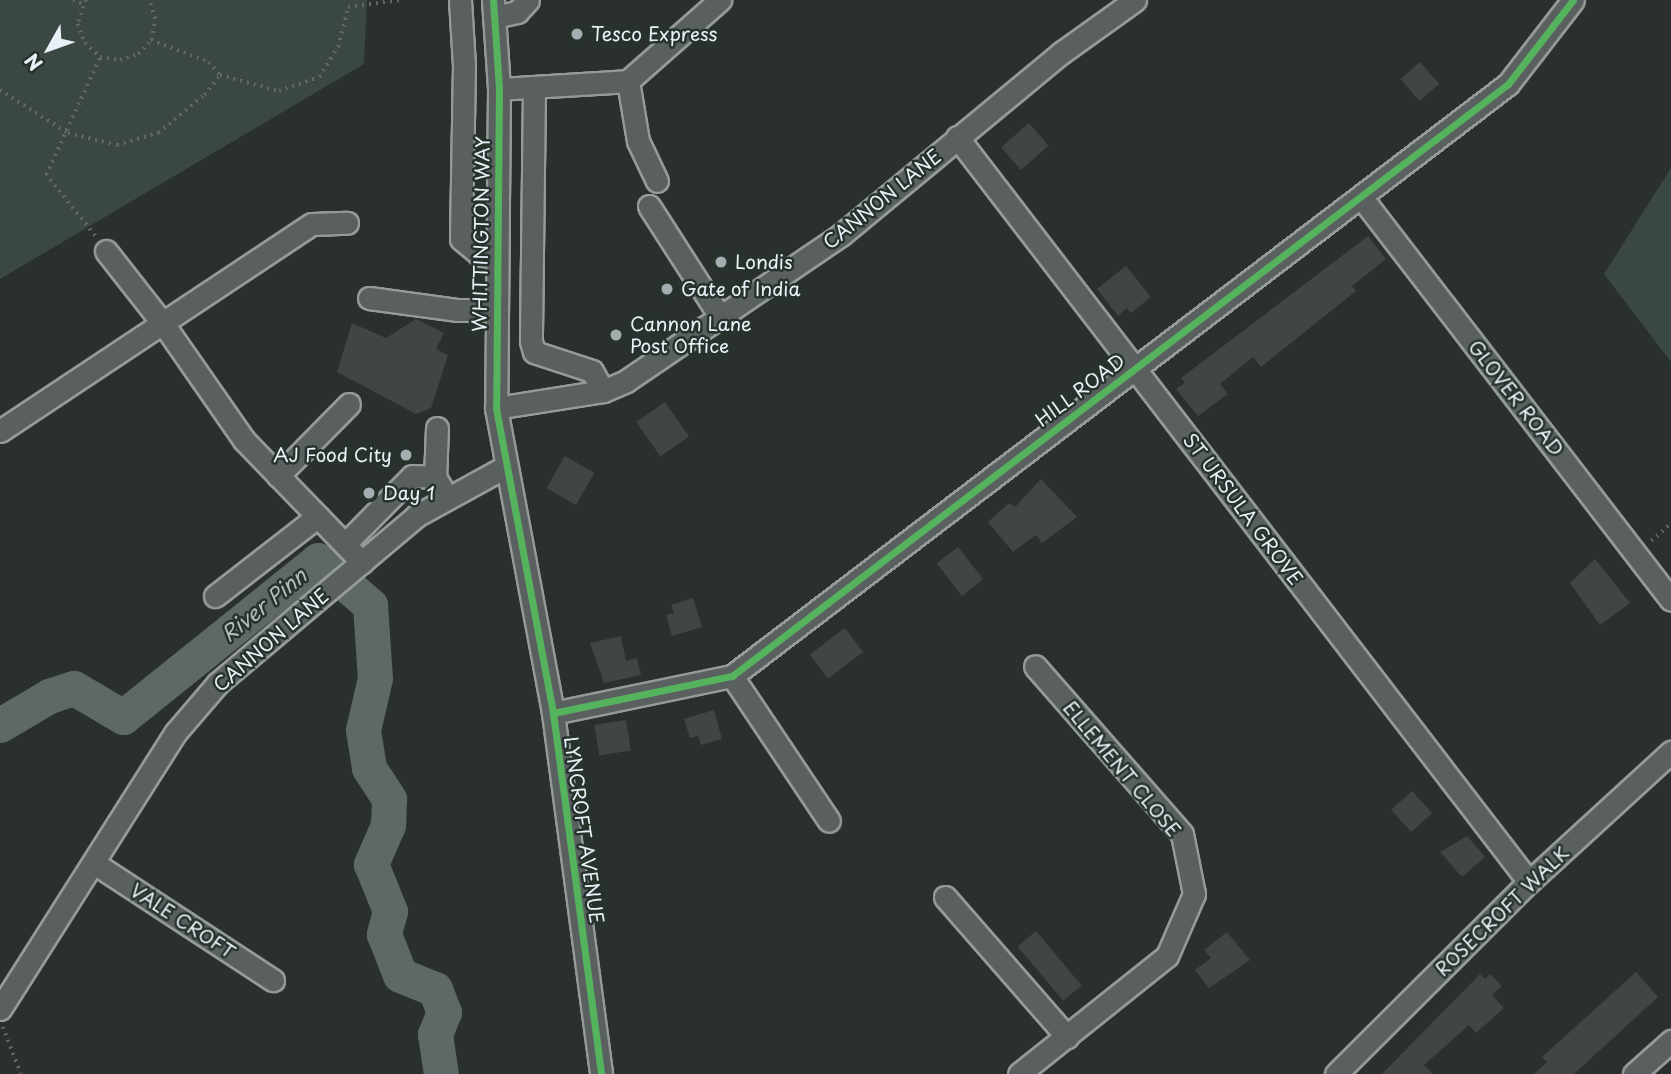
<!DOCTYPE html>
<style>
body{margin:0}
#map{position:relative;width:1671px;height:1074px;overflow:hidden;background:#29302d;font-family:"Playpen Sans",sans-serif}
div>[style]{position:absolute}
.green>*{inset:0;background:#3b4743}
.river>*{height:35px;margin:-17.5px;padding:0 17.5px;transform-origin:17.5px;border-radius:17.5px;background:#5e6967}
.building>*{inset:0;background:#414644;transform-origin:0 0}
.path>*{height:3.5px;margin-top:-1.75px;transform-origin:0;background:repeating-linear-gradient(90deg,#626665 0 2px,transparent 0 7px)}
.roads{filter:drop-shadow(2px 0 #959a9a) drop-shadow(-2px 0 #959a9a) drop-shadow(0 2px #959a9a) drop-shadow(0 -2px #959a9a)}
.minor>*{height:21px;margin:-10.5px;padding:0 10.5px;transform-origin:10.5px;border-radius:10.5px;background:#5a6060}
.cycleway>*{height:7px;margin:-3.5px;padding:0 3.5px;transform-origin:3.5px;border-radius:3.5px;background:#56b35d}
.dots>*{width:19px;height:19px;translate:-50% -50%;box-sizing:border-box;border:4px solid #26332d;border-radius:50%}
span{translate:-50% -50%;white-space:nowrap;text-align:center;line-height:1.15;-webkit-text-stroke:5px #26332d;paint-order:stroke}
.poi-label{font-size:19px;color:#e8f1f8}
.left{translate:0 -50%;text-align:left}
.right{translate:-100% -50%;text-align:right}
.street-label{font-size:19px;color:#e8f1f8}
.water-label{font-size:21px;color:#b3bdc0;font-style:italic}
.north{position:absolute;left:14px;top:14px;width:70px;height:70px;-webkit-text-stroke:5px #26332d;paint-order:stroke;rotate:230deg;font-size:19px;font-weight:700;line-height:28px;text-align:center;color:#e8f1f8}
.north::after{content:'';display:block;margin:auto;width:24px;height:32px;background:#e8f1f8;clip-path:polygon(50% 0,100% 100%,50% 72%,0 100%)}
</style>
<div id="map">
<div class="green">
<div style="clip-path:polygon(0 0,367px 0,364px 64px,0 279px)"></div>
<div style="clip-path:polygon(1671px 168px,1671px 362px,1604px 274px)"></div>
</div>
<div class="river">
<div style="left:0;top:725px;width:57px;rotate:-30.6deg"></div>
<div style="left:49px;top:696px;width:26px;rotate:-18deg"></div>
<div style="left:74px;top:688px;width:57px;rotate:30.6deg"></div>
<div style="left:123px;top:717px;width:250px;rotate:-38.8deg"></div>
<div style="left:318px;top:560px;width:69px;rotate:40.9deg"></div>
<div style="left:370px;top:605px;width:73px;rotate:86.1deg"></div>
<div style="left:375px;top:678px;width:53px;rotate:103deg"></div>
<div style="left:363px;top:730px;width:38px;rotate:81deg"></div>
<div style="left:369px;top:768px;width:37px;rotate:57deg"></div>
<div style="left:389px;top:799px;width:26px;rotate:92deg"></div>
<div style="left:388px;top:825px;width:43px;rotate:113.6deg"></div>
<div style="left:371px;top:864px;width:51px;rotate:68deg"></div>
<div style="left:390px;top:911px;width:24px;rotate:105deg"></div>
<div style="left:384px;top:934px;width:44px;rotate:68.7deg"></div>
<div style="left:400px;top:975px;width:38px;rotate:22deg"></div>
<div style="left:435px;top:989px;width:25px;rotate:69deg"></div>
<div style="left:444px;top:1012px;width:24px;rotate:112deg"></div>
<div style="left:435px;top:1034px;width:40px;rotate:81.5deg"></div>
</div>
<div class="building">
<div style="left:1420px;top:62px;width:29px;height:26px;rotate:49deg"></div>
<div style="left:1029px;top:123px;width:30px;height:37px;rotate:49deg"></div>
<div style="clip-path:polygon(1368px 236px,1386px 259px,1352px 286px,1356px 291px,1261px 367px,1253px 357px,1220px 384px,1228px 394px,1198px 416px,1176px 389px,1185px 383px,1181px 378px)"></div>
<div style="clip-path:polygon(1126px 266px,1151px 297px,1131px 313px,1127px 308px,1118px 316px,1097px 289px)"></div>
<div style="clip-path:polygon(416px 319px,444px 333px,436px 349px,448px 355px,431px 408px,416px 414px,337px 372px,352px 323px,386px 338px)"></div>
<div style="left:665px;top:402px;width:42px;height:35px;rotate:55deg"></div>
<div style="left:565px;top:456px;width:34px;height:37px;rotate:30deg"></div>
<div style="clip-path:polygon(1041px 479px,1077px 517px,1042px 543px,1036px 535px,1013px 552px,988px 522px,1009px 503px,1015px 507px)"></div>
<div style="left:958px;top:547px;width:41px;height:27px;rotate:52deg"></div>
<div style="clip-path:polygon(1595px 559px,1630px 603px,1600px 625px,1570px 583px)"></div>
<div style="clip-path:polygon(693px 598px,702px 627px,672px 636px,666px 615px,674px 613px,671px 605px)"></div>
<div style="left:845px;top:628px;width:30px;height:44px;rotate:53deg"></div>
<div style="clip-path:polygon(621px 636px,626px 661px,637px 658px,641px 675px,604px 683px,590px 643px)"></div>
<div style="clip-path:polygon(714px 710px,722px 739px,701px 745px,698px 736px,690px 738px,684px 719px)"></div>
<div style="left:626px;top:720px;width:31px;height:32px;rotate:81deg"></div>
<div style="left:1412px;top:791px;width:30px;height:28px;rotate:48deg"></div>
<div style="clip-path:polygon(1467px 836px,1485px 857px,1462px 877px,1440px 852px)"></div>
<div style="left:1036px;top:931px;width:71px;height:24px;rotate:50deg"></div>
<div style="clip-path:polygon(1227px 932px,1250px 960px,1209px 988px,1195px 970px,1211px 958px,1204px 950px)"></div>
<div style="clip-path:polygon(1636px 972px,1658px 997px,1574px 1074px,1534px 1074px,1547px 1062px,1542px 1057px)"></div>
<div style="clip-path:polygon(1480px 974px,1485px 979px,1490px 974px,1502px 986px,1492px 995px,1504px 1008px,1476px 1033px,1469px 1025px,1424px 1065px,1433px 1074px,1382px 1074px)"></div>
</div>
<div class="path">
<div style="left:73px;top:0;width:10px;rotate:24deg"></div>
<div style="left:86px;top:0;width:25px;rotate:108deg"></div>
<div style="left:78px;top:24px;width:20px;rotate:70deg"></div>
<div style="left:85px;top:43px;width:21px;rotate:43deg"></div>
<div style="left:100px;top:57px;width:20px;rotate:9deg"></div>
<div style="left:120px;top:60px;width:19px;rotate:-18deg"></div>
<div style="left:138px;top:54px;width:19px;rotate:-47deg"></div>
<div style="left:151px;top:40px;width:21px;rotate:-79deg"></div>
<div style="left:155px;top:19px;width:20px;rotate:-108deg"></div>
<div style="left:151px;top:40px;width:62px;rotate:20.8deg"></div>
<div style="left:209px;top:62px;width:17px;rotate:50deg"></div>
<div style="left:220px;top:75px;width:61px;rotate:15.2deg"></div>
<div style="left:279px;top:91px;width:42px;rotate:-19.3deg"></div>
<div style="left:319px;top:77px;width:36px;rotate:-58deg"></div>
<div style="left:338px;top:47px;width:41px;rotate:-76deg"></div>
<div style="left:348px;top:7px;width:52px;rotate:-7.7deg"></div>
<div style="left:0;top:90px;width:80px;rotate:32.3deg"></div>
<div style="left:68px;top:133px;width:50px;rotate:13.8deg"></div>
<div style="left:117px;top:145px;width:43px;rotate:-16.3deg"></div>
<div style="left:158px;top:133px;width:60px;rotate:-39.6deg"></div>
<div style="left:204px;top:95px;width:26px;rotate:-51deg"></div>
<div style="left:95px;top:236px;width:78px;rotate:-128.8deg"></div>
<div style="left:46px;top:175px;width:130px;rotate:-65.4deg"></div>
<div style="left:1651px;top:541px;width:27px;rotate:-42deg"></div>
<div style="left:3px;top:1027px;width:50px;rotate:69deg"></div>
</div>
<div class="roads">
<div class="minor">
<div style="left:460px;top:0;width:65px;rotate:86.5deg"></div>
<div style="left:464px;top:65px;width:174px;rotate:91deg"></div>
<div style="left:461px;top:239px;width:25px;rotate:40deg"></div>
<div style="left:480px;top:255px;width:16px;rotate:4deg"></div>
<div style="left:493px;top:0;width:89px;rotate:86.1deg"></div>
<div style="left:499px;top:89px;width:319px;rotate:90.5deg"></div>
<div style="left:496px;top:408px;width:310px;rotate:79.4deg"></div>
<div style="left:553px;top:713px;width:364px;rotate:82.4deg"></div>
<div style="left:494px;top:17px;width:24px;rotate:-12deg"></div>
<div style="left:517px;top:12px;width:16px;rotate:-47deg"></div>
<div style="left:628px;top:81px;width:61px;rotate:80.5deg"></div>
<div style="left:638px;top:141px;width:44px;rotate:64.6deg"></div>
<div style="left:499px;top:89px;width:129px;rotate:-3.5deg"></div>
<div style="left:628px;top:81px;width:123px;rotate:-41.4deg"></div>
<div style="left:534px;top:89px;width:252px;rotate:90.7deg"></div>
<div style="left:531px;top:341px;width:11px;rotate:75deg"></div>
<div style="left:534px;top:352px;width:61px;rotate:18.1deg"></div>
<div style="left:592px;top:371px;width:23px;rotate:61deg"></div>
<div style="left:957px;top:137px;width:939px;rotate:52.48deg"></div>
<div style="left:1361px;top:197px;width:508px;rotate:52.43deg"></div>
<div style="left:649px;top:206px;width:133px;rotate:57.3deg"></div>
<div style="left:106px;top:251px;width:94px;rotate:51.9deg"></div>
<div style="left:164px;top:325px;width:140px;rotate:55.2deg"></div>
<div style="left:244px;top:440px;width:170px;rotate:46deg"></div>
<div style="left:369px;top:298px;width:90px;rotate:7.7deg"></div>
<div style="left:458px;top:310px;width:39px"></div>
<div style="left:496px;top:408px;width:108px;rotate:-9deg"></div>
<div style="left:603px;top:391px;width:25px;rotate:-23deg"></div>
<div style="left:626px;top:381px;width:260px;rotate:-34.2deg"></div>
<div style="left:841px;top:235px;width:286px;rotate:-39.6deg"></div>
<div style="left:1061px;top:53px;width:91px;rotate:-35.6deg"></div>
<div style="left:437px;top:428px;width:49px;rotate:92.3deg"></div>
<div style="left:435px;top:477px;width:14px;rotate:60deg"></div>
<div style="left:0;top:431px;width:374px;rotate:-33.6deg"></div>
<div style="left:312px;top:224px;width:35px;rotate:-2deg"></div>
<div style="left:278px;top:476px;width:101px;rotate:-45.4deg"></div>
<div style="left:345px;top:544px;width:95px;rotate:-45.4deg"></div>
<div style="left:412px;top:476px;width:23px;rotate:2deg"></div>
<div style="left:215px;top:596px;width:130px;rotate:-37.8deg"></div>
<div style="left:732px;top:676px;width:174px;rotate:56.2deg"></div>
<div style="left:553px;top:713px;width:183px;rotate:-11.7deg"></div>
<div style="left:732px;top:676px;width:976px;rotate:-37.34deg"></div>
<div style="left:1508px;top:84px;width:106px;rotate:-52.3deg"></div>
<div style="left:94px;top:863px;width:214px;rotate:33.2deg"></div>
<div style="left:945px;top:897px;width:186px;rotate:48.9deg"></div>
<div style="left:0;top:1009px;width:328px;rotate:-57.6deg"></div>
<div style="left:176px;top:732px;width:65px;rotate:-49.4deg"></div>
<div style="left:218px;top:683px;width:259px;rotate:-40.1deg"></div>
<div style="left:416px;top:516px;width:102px;rotate:-28.8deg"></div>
<div style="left:1019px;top:1074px;width:189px;rotate:-38.6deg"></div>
<div style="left:1167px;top:956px;width:68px;rotate:-66.5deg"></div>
<div style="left:1194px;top:894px;width:61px;rotate:-101.3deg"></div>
<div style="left:1182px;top:834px;width:223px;rotate:-131.2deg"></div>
<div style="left:1336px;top:1074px;width:272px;rotate:-44.9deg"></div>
<div style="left:1529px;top:882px;width:193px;rotate:-42.5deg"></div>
<div style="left:1634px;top:1074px;width:50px;rotate:-41.7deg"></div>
</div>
</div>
<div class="cycleway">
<div style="left:493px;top:0;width:89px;rotate:86.1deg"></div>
<div style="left:499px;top:89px;width:319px;rotate:90.5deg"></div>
<div style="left:496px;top:408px;width:310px;rotate:79.4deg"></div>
<div style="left:553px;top:713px;width:364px;rotate:82.4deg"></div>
<div style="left:553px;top:713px;width:183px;rotate:-11.7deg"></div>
<div style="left:732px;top:676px;width:976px;rotate:-37.34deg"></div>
<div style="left:1508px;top:84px;width:106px;rotate:-52.3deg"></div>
</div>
<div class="dots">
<div style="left:577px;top:34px;background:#a5adb1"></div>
<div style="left:721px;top:262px;background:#a5adb1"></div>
<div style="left:667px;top:289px;background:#a5adb1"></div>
<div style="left:616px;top:335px;background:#a5adb1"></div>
<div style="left:406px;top:455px;background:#a5adb1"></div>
<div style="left:369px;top:493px;background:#a5adb1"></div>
</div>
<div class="poi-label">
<span class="left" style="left:591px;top:34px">Tesco Express</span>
<span class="left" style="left:735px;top:262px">Londis</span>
<span class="left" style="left:681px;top:289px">Gate of India</span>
<span class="left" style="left:630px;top:335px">Cannon Lane<br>Post Office</span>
<span class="right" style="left:392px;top:455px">AJ Food City</span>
<span class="left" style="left:383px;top:493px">Day 1</span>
</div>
<div class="street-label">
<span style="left:882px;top:199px;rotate:-39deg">CANNON LANE</span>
<span style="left:481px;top:234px;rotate:-89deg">WHITTINGTON WAY</span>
<span style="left:1080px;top:390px;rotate:-37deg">HILL ROAD</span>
<span style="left:1516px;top:398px;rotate:52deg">GLOVER ROAD</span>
<span style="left:1243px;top:509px;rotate:53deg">ST URSULA GROVE</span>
<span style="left:271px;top:640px;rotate:-41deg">CANNON LANE</span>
<span style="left:1122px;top:769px;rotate:50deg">ELLEMENT CLOSE</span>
<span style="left:584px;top:830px;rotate:82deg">LYNCROFT AVENUE</span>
<span style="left:1502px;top:911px;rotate:-44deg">ROSECROFT WALK</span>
<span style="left:183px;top:921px;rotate:33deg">VALE CROFT</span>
</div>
<div class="water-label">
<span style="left:263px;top:604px;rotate:-39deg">River Pinn</span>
</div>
<div class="north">N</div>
</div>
